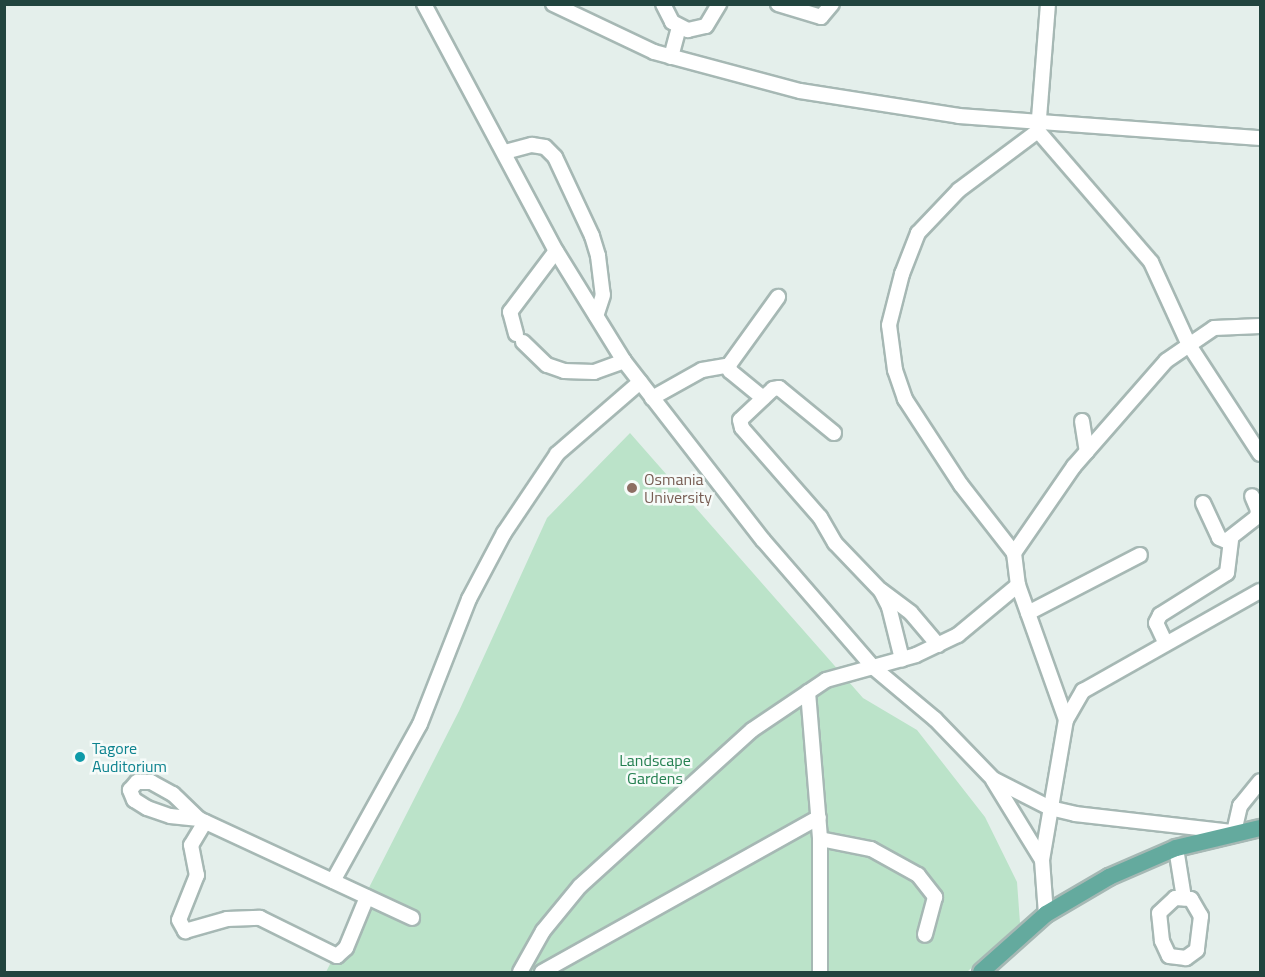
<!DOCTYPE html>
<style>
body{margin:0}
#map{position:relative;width:1265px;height:977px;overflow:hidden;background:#e4efeb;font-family:"Titillium Web",sans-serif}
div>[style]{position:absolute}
.green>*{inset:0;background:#bbe3c9}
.roads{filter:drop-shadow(2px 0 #a6b8b4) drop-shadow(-2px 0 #a6b8b4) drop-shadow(0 2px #a6b8b4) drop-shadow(0 -2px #a6b8b4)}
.minor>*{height:14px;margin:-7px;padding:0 7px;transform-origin:7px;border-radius:7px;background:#fff}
.major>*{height:16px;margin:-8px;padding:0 8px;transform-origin:8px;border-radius:8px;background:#64aa9e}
.dots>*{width:16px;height:16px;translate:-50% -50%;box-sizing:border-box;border:3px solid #f6fbf9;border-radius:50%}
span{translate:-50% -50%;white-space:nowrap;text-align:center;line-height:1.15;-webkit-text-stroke:5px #f6fbf9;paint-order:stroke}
.education-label{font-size:16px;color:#785e54}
.left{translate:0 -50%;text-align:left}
.culture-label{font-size:16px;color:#0d838f}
.park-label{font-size:16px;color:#258051}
.frame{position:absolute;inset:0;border:6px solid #21443e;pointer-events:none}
</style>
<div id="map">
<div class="green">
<div style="clip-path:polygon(630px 433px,863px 698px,917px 730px,985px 817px,1017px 882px,1020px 923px,967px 972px,326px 972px,459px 711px,547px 518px)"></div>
</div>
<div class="roads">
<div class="minor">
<div style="left:424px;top:4px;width:280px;rotate:61.9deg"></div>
<div style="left:556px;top:251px;width:129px;rotate:58.3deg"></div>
<div style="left:624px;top:361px;width:227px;rotate:52.2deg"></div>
<div style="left:763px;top:540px;width:169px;rotate:49.1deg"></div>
<div style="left:874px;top:668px;width:80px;rotate:39.9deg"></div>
<div style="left:935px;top:719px;width:83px;rotate:46deg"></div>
<div style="left:993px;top:779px;width:64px;rotate:27deg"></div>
<div style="left:1050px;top:808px;width:26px;rotate:13deg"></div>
<div style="left:1075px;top:814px;width:160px;rotate:6.5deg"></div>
<div style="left:1234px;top:832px;width:27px;rotate:-77deg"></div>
<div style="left:1240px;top:806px;width:32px;rotate:-51deg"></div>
<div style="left:553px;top:4px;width:112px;rotate:25.4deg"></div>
<div style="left:654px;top:52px;width:151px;rotate:15deg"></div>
<div style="left:800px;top:91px;width:161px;rotate:8.9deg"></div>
<div style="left:959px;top:116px;width:302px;rotate:4.2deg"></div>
<div style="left:663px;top:4px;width:20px;rotate:63deg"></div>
<div style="left:672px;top:22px;width:18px;rotate:27deg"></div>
<div style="left:688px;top:30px;width:18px;rotate:-13deg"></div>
<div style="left:706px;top:26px;width:26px;rotate:-59deg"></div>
<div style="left:778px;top:4px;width:45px;rotate:16.8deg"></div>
<div style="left:821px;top:17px;width:17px;rotate:-50deg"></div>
<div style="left:671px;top:57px;width:31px;rotate:-75deg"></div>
<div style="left:1038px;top:131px;width:173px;rotate:49.2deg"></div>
<div style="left:1151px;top:262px;width:91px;rotate:65.4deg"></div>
<div style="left:1189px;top:345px;width:130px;rotate:56.9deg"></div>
<div style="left:505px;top:152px;width:28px;rotate:-15deg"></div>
<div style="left:532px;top:145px;width:13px;rotate:9deg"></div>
<div style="left:545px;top:147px;width:14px;rotate:45deg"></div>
<div style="left:555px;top:157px;width:87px;rotate:64.9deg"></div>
<div style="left:592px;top:236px;width:21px;rotate:73deg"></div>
<div style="left:598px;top:256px;width:39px;rotate:83deg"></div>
<div style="left:603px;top:295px;width:22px;rotate:108deg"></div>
<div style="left:1260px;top:326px;width:46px;rotate:177.5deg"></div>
<div style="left:1214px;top:328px;width:58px;rotate:145.5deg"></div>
<div style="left:1166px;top:361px;width:140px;rotate:131.2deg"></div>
<div style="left:1074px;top:466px;width:106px;rotate:124.6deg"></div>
<div style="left:1014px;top:553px;width:32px;rotate:83deg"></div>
<div style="left:1018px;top:585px;width:143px;rotate:70.4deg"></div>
<div style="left:1066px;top:720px;width:34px;rotate:-60deg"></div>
<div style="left:1083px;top:691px;width:203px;rotate:-29.5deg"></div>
<div style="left:516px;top:334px;width:23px;rotate:-105deg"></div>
<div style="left:510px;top:312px;width:76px;rotate:-53deg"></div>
<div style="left:523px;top:342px;width:33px;rotate:44deg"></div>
<div style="left:547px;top:365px;width:18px;rotate:19deg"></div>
<div style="left:564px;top:371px;width:30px;rotate:2deg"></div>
<div style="left:594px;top:372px;width:32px;rotate:-20deg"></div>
<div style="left:652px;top:398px;width:57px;rotate:-29.2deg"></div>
<div style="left:702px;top:370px;width:27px;rotate:-10deg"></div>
<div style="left:763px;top:398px;width:43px;rotate:-140.7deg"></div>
<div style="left:730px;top:371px;width:6px;rotate:-99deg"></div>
<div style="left:729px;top:365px;width:84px;rotate:-54.2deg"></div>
<div style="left:1082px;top:421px;width:31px;rotate:81deg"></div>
<div style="left:834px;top:433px;width:71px;rotate:-140.7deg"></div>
<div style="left:779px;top:388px;width:6px;rotate:171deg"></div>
<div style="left:773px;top:389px;width:45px;rotate:136.8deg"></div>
<div style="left:740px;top:420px;width:8px;rotate:76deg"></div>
<div style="left:742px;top:428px;width:118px;rotate:48.8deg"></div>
<div style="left:820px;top:517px;width:30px;rotate:60deg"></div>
<div style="left:835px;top:543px;width:66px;rotate:46.2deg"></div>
<div style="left:881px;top:591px;width:18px;rotate:63deg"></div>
<div style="left:889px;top:607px;width:54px;rotate:76deg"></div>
<div style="left:1203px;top:503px;width:38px;rotate:65deg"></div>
<div style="left:1219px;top:538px;width:8px;rotate:23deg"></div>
<div style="left:1226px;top:541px;width:39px;rotate:-38deg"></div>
<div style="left:1257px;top:517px;width:7px;rotate:-82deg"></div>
<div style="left:1258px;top:510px;width:15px;rotate:-113deg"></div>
<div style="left:1014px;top:553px;width:86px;rotate:-127.9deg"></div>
<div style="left:961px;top:485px;width:103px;rotate:-123.1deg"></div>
<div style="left:905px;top:399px;width:31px;rotate:-109deg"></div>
<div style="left:895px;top:370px;width:45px;rotate:-97.6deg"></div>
<div style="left:889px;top:325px;width:53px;rotate:-75.7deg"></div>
<div style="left:902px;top:274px;width:44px;rotate:-68.7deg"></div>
<div style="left:918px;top:233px;width:59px;rotate:-46.4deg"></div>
<div style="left:959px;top:190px;width:99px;rotate:-36.8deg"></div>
<div style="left:1038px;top:131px;width:127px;rotate:-85.5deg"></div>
<div style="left:882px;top:591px;width:36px;rotate:37deg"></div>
<div style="left:911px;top:613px;width:42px;rotate:49.8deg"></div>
<div style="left:1028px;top:613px;width:126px;rotate:-27.4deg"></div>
<div style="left:1165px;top:642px;width:21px;rotate:-115deg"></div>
<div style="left:1156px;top:623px;width:9px;rotate:-63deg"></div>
<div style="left:1160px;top:615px;width:79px;rotate:-32.1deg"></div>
<div style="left:1227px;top:573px;width:34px;rotate:-83deg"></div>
<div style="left:808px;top:692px;width:147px;rotate:85.3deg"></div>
<div style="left:820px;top:839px;width:133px;rotate:90deg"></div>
<div style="left:993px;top:780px;width:94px;rotate:58.5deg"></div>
<div style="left:1042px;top:860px;width:54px;rotate:85.8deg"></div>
<div style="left:199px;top:819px;width:29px;rotate:-174deg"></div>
<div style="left:170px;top:816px;width:24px;rotate:-161deg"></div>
<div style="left:147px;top:808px;width:15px;rotate:-148deg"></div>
<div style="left:134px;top:800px;width:11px;rotate:-112deg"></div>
<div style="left:130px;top:790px;width:11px;rotate:-49deg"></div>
<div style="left:137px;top:782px;width:14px"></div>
<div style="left:151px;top:782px;width:25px;rotate:29deg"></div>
<div style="left:173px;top:794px;width:36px;rotate:44deg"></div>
<div style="left:199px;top:819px;width:235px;rotate:24.9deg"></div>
<div style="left:205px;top:822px;width:27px;rotate:121deg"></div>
<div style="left:191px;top:845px;width:31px;rotate:79deg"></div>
<div style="left:197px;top:875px;width:48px;rotate:111.8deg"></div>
<div style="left:179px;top:920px;width:13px;rotate:61deg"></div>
<div style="left:185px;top:931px;width:44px;rotate:-15.9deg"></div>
<div style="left:227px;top:919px;width:33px;rotate:-2deg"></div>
<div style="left:260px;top:918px;width:86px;rotate:26.3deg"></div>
<div style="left:337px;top:956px;width:12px;rotate:-42deg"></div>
<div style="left:346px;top:948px;width:55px;rotate:-67.6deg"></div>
<div style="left:820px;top:839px;width:52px;rotate:11.1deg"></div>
<div style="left:871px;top:849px;width:54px;rotate:29deg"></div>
<div style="left:918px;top:875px;width:28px;rotate:52deg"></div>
<div style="left:935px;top:897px;width:39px;rotate:105deg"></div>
<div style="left:1176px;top:848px;width:51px;rotate:80.9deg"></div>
<div style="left:1042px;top:860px;width:142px;rotate:-80.3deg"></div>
<div style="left:333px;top:881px;width:179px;rotate:-61deg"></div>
<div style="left:420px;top:724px;width:134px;rotate:-68.6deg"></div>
<div style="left:469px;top:599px;width:75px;rotate:-62.1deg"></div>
<div style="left:504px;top:533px;width:95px;rotate:-56.1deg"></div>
<div style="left:557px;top:454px;width:110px;rotate:-40.9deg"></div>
<div style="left:1175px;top:898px;width:16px;rotate:4deg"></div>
<div style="left:1191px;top:899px;width:20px;rotate:60deg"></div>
<div style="left:1201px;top:916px;width:34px;rotate:97deg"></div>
<div style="left:1197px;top:950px;width:14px;rotate:144deg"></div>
<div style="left:1186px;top:958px;width:17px;rotate:-173deg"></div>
<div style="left:1169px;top:956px;width:17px;rotate:-115deg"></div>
<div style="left:1162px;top:941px;width:28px;rotate:-96deg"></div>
<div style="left:1159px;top:913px;width:22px;rotate:-43deg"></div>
<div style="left:520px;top:972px;width:47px;rotate:-60.7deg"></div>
<div style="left:543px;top:931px;width:58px;rotate:-50.6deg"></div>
<div style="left:580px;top:886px;width:232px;rotate:-42.2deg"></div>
<div style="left:752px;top:730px;width:89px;rotate:-34deg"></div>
<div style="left:826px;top:680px;width:93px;rotate:-15.5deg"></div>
<div style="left:916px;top:655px;width:47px;rotate:-25.5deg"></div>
<div style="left:958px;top:635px;width:78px;rotate:-39.8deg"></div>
<div style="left:542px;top:972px;width:317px;rotate:-29.2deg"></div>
</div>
<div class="major">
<div style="left:981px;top:972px;width:87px;rotate:-41.7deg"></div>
<div style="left:1046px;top:914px;width:73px;rotate:-30.4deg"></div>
<div style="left:1109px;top:877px;width:73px;rotate:-23.4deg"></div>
<div style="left:1176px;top:848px;width:86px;rotate:-13.4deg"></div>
</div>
</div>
<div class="dots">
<div style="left:632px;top:488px;background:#8d6e63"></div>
<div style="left:80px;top:757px;background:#0f9aa8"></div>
</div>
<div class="education-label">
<span class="left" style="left:644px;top:488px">Osmania<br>University</span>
</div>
<div class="culture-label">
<span class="left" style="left:92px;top:757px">Tagore<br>Auditorium</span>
</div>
<div class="park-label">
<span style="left:655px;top:769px">Landscape<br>Gardens</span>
</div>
<div class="frame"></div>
</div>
